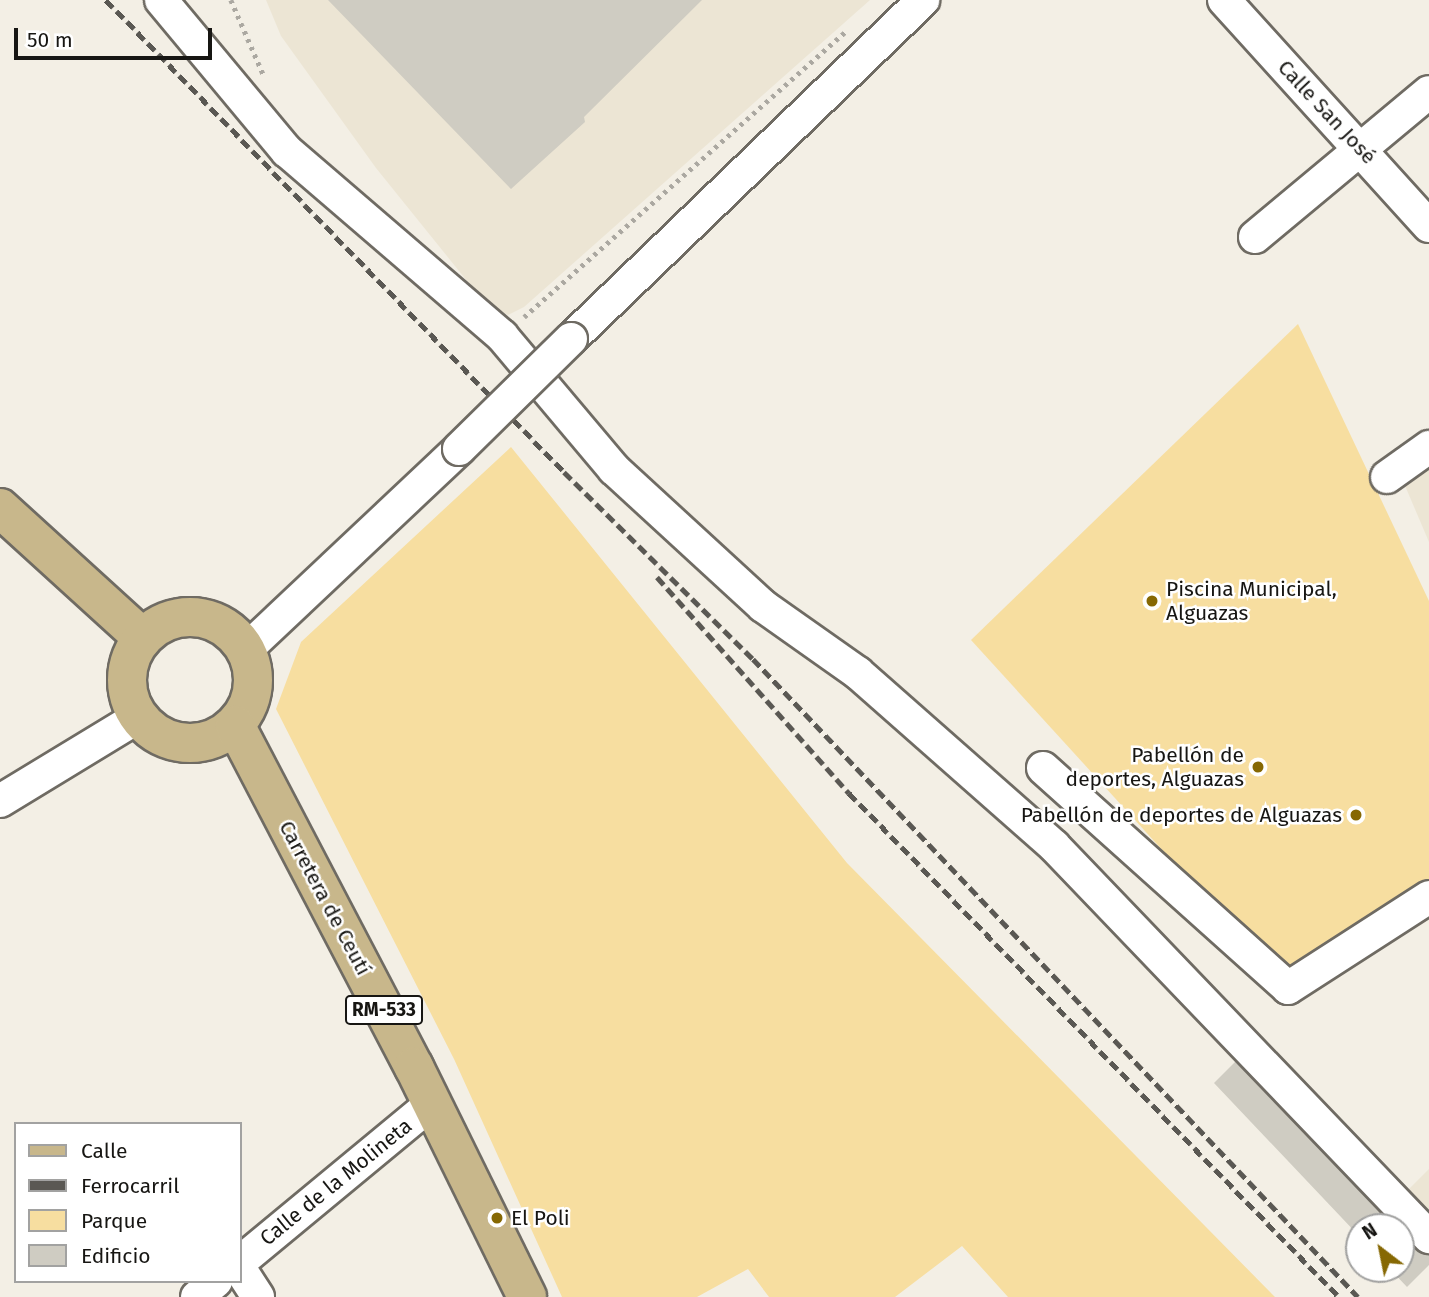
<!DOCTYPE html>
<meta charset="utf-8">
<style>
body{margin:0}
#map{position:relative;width:1429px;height:1297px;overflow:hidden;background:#f3efe5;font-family:"Fira Sans",sans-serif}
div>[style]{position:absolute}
.built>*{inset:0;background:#ece5d4}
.green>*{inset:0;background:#f7dea0}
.building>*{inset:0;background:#cfccc2}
.path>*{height:4.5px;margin-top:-2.25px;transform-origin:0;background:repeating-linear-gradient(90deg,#aba8a1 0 3.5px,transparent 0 8.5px)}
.roads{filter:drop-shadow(2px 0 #6f6b63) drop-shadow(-2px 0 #6f6b63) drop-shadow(0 2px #6f6b63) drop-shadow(0 -2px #6f6b63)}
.street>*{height:32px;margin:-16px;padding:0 16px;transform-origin:16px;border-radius:16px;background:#fff}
.primary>*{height:38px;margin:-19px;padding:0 19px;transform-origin:19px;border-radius:19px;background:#c8b78b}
.primary>.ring{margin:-19px;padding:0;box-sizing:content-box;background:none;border:38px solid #c8b78b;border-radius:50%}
.rail>*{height:5px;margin-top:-2.5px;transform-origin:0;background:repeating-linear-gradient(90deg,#5a5853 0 10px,transparent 0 15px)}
.bridges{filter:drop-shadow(2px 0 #6f6b63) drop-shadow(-2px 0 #6f6b63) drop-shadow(0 2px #6f6b63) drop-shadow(0 -2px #6f6b63)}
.street-bridge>*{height:32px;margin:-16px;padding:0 16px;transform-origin:16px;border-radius:16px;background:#fff}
.dots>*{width:19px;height:19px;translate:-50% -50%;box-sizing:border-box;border:4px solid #fff;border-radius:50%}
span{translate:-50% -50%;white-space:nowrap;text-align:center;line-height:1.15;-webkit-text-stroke:5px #fff;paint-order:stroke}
.shield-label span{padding:2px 5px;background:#fff;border:2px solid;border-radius:5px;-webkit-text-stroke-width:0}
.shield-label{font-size:19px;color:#171613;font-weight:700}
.street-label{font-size:21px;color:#171613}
.poi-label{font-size:21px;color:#171613}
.left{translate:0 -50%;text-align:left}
.right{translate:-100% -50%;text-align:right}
.legend{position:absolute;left:14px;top:1122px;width:228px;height:161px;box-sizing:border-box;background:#fff;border:2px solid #a2a2a1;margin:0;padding:9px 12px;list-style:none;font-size:21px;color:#171613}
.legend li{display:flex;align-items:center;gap:14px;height:35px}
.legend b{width:35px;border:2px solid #a2a2a1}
.north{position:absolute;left:1345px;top:1213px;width:70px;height:70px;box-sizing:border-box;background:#fff;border:2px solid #a2a2a1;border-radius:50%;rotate:328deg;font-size:19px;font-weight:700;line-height:28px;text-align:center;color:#171613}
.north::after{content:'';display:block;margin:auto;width:24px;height:32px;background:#866803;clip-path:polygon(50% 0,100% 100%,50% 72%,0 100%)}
.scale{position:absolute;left:14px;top:28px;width:198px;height:32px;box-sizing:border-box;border:4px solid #171613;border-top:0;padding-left:9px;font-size:21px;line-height:24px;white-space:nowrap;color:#171613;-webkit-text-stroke:5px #fff;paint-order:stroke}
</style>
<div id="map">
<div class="built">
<div style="clip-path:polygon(266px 0,870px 0,524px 307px,508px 315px,484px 302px,376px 168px,281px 36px)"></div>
<div style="clip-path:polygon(1429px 463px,1429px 542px,1403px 481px)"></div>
<div style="clip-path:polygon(1429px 1169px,1429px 1242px,1392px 1206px)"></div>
</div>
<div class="green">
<div style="clip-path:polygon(1298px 324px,1429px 601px,1429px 894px,1288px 988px,971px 640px)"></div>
<div style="clip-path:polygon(511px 447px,847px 863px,1275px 1297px,1008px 1297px,962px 1246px,895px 1297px,769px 1297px,748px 1269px,697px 1297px,562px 1297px,454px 1059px,276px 709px,301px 642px)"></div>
</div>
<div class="building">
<div style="clip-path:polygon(328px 0,702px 0,584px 117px,585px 122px,511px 189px)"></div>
<div style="clip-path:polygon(1243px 1054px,1429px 1252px,1429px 1265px,1407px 1287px,1390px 1269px,1401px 1269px,1401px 1227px,1359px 1227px,1359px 1236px,1214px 1083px)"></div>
</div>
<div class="path">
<div style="left:231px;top:0;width:83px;rotate:66.5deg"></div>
<div style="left:524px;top:317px;width:432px;rotate:-41.6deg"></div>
</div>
<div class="roads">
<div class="street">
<div style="left:161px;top:0;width:197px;rotate:50.2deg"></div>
<div style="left:287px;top:151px;width:284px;rotate:40.7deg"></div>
<div style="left:502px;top:336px;width:174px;rotate:49.9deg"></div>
<div style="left:614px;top:469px;width:202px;rotate:42.6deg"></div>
<div style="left:763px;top:606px;width:116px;rotate:35.2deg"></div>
<div style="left:858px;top:673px;width:261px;rotate:41.4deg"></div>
<div style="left:1054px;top:846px;width:542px;rotate:46.2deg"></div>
<div style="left:1224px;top:0;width:305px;rotate:47.8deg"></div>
<div style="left:1255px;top:237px;width:226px;rotate:-39.8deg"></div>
<div style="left:571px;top:339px;width:489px;rotate:-43.9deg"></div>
<div style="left:1387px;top:477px;width:52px;rotate:-35.5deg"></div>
<div style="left:247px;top:649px;width:291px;rotate:-43.3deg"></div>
<div style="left:1043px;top:768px;width:329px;rotate:41.9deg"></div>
<div style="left:1288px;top:988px;width:168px;rotate:-32.8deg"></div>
<div style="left:0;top:801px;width:162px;rotate:-31.3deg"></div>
<div style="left:240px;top:1262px;width:249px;rotate:-39.6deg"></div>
<div style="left:240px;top:1269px;width:33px;rotate:57deg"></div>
<div style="left:197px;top:1297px;width:25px;rotate:-40deg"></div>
</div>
<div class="primary">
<div style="left:0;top:508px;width:192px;rotate:42.3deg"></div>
<div class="ring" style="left:127px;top:617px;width:88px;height:88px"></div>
<div style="left:235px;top:725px;width:386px;rotate:62.4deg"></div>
<div style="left:414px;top:1067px;width:256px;rotate:63.8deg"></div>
</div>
</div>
<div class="rail">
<div style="left:106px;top:0;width:658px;rotate:45.86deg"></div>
<div style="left:564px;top:472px;width:266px;rotate:44.7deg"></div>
<div style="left:753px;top:659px;width:879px;rotate:46.52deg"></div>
<div style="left:657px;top:577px;width:289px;rotate:48.4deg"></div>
<div style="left:849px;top:793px;width:703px;rotate:45.81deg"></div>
</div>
<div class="bridges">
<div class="street-bridge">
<div style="left:459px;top:449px;width:157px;rotate:-44.5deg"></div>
</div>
</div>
<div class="dots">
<div style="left:1152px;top:601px;background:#866803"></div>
<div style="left:1258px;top:767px;background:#866803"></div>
<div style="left:1356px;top:815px;background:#866803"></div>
<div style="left:497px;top:1218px;background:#866803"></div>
</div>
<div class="shield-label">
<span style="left:384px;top:1010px">RM-533</span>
</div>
<div class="street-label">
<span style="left:1327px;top:112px;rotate:47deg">Calle San José</span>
<span style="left:325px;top:898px;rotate:62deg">Carretera de Ceutí</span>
<span style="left:336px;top:1182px;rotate:-39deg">Calle de la Molineta</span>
</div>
<div class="poi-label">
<span class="left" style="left:1166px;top:601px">Piscina Municipal,<br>Alguazas</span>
<span class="right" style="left:1244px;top:767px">Pabellón de<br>deportes, Alguazas</span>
<span class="right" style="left:1342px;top:815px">Pabellón de deportes de Alguazas</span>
<span class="left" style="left:511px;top:1218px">El Poli</span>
</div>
<ul class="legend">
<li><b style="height:9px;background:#c8b78b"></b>Calle</li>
<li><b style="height:9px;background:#5a5853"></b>Ferrocarril</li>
<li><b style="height:19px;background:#f7dea0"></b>Parque</li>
<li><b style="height:19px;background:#cfccc2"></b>Edificio</li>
</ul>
<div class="north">N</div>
<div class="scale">50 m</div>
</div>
